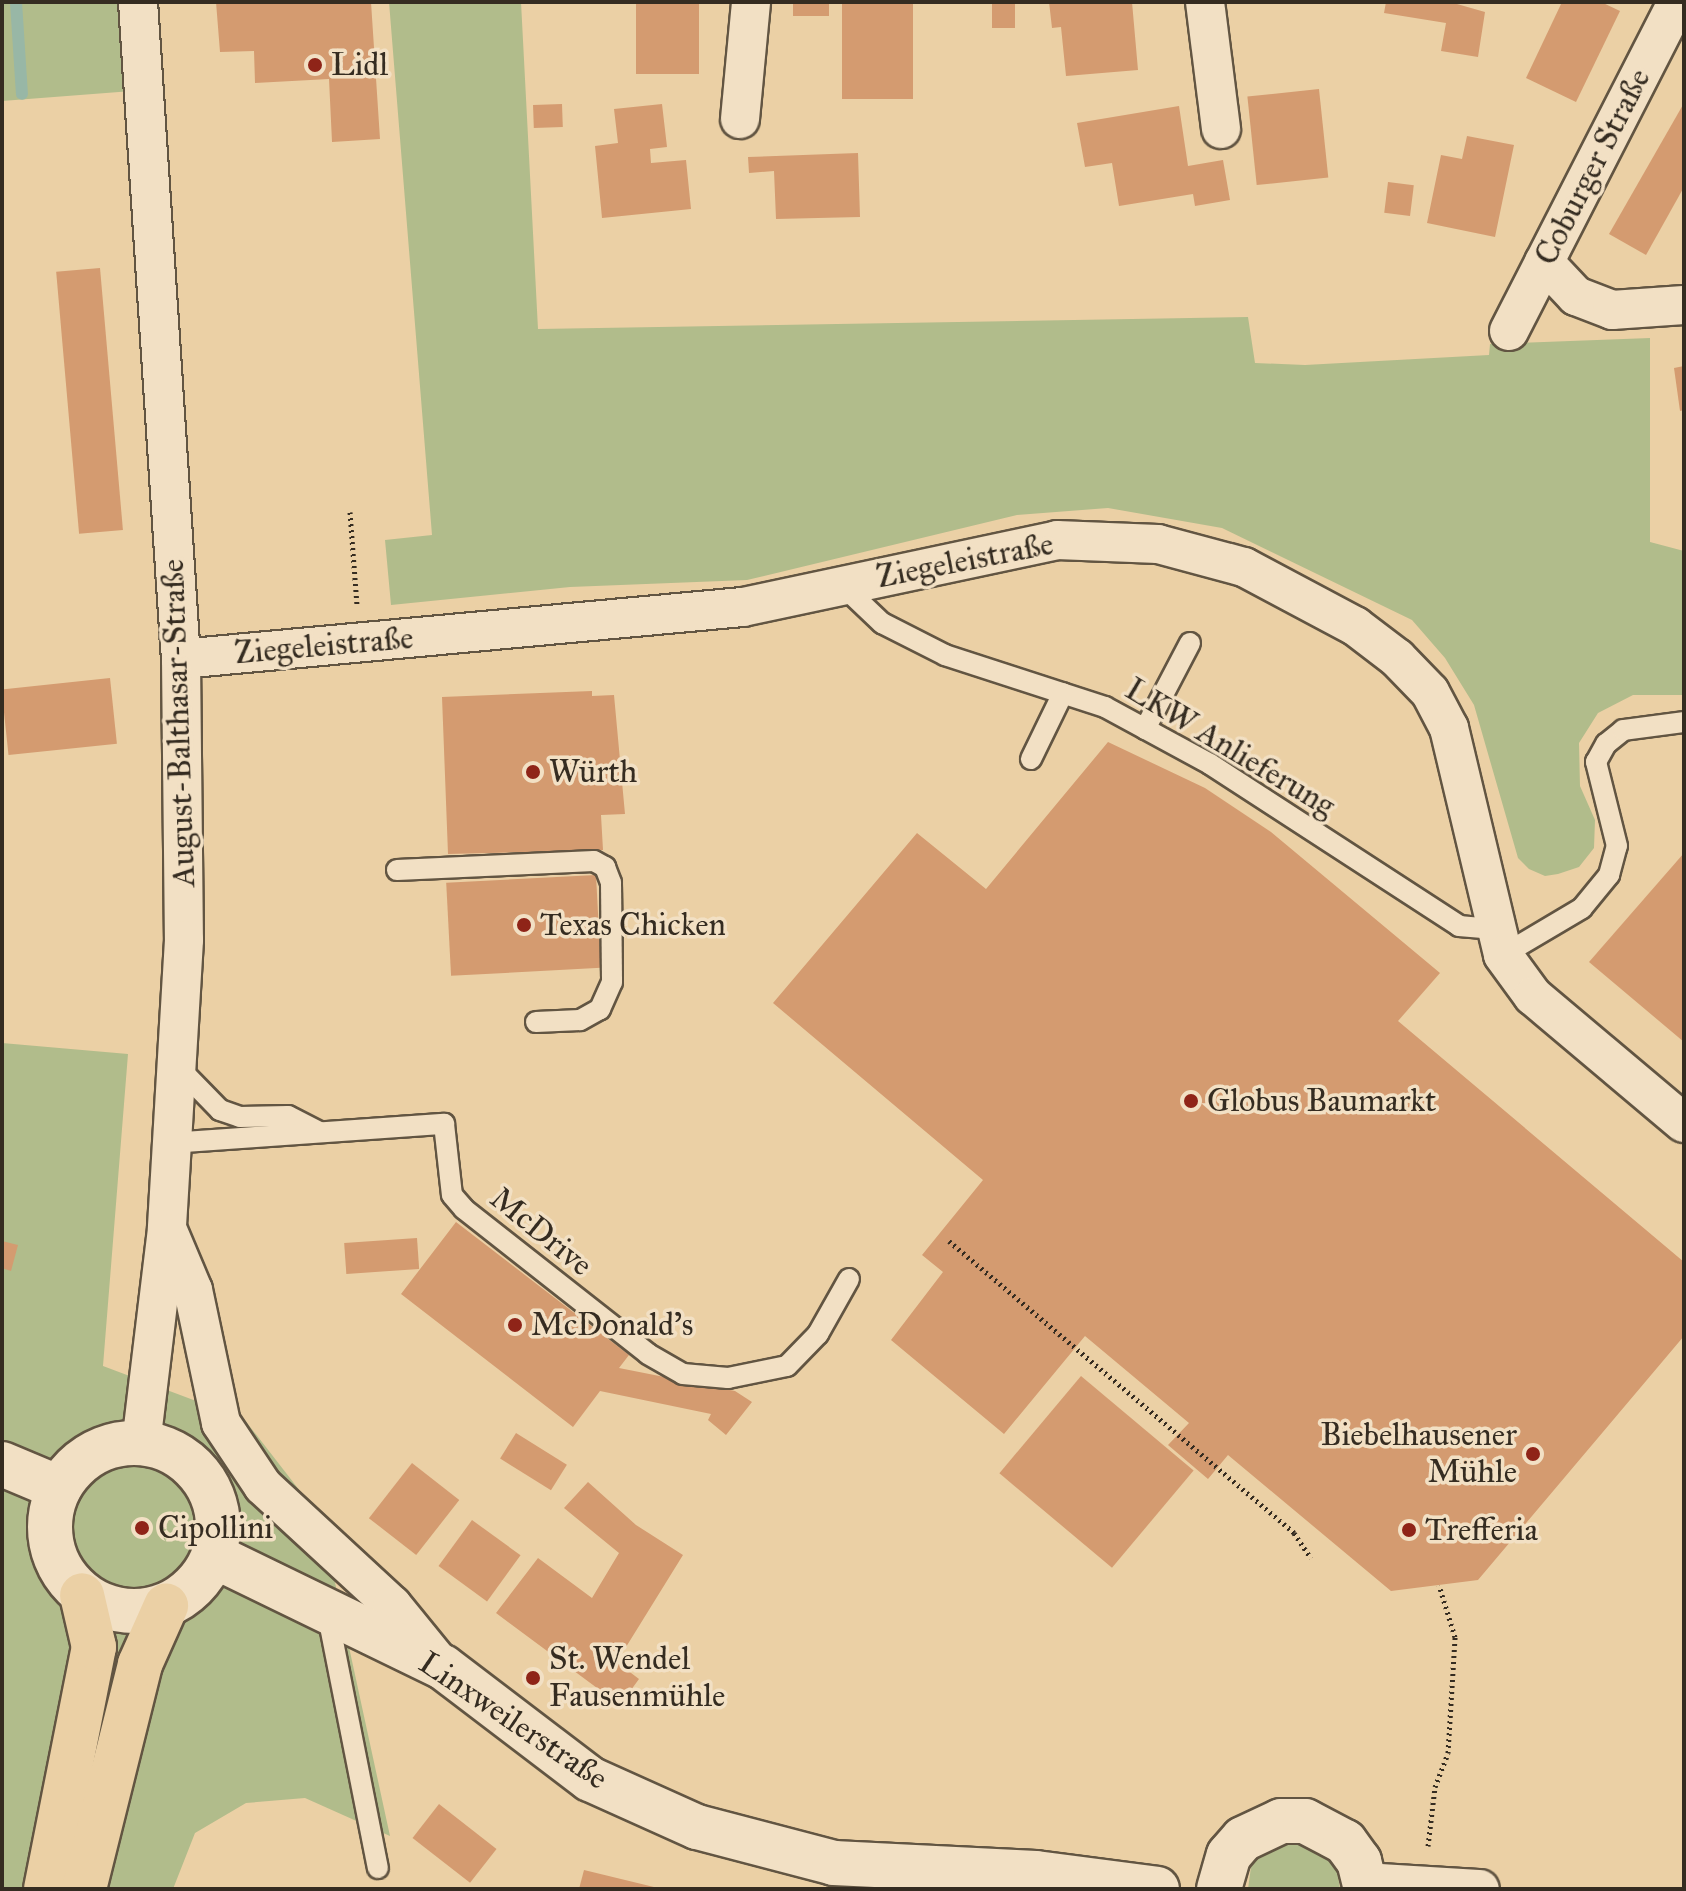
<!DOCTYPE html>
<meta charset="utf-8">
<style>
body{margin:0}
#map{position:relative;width:1686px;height:1891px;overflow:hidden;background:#ebd0a5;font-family:"IM FELL Great Primer",serif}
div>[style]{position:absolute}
.green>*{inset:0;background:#b1bc8b}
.stream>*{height:12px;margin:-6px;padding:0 6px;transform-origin:6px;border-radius:6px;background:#98b7a6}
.building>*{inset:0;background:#d49b70;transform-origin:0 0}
.path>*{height:5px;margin-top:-2.5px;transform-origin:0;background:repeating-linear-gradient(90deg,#352c21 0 2px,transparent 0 6px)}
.roads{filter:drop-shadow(2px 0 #625542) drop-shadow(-2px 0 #625542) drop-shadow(0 2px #625542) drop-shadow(0 -2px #625542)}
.service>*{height:20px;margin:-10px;padding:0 10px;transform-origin:10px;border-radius:10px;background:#f2e0c4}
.minor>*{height:38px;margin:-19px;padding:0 19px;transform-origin:19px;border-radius:19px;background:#f2e0c4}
.secondary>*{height:44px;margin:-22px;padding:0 22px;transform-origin:22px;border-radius:22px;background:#f2e0c4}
.secondary>.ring{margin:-22px;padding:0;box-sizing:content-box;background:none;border:44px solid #f2e0c4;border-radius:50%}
.trunk>*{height:44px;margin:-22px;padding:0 22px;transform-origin:22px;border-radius:22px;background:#ebd0a5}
.dots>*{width:22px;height:22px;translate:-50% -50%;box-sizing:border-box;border:4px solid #f2e0c4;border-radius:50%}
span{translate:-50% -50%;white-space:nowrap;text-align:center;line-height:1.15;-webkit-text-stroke:7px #f2e0c4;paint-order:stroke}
.poi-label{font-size:32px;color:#352c21}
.left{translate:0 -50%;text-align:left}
.right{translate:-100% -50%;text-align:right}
.street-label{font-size:32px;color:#352c21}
.frame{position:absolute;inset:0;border:4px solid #352c21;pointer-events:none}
</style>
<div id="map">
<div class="green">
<div style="clip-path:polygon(2px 2px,138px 2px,145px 90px,2px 101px)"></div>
<div style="clip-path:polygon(389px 2px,521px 2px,538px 329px,1248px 317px,1255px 363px,1305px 365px,1489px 355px,1490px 344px,1650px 338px,1650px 542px,1684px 551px,1684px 695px,1633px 695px,1598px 713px,1579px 743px,1580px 786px,1595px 820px,1594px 848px,1579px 867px,1558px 874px,1545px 876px,1529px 869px,1518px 858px,1474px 705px,1445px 658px,1412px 620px,1222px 528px,1108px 508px,1017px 515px,747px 580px,570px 587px,391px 605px,385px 540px,432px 535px)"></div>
<div style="clip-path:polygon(2px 1043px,128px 1054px,103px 1366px,244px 1419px,321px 1518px,390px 1836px,305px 1798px,246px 1803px,195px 1833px,173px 1889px,2px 1889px)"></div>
<div style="clip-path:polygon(1293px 1839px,1328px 1854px,1337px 1869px,1340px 1889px,1248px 1889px,1251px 1867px,1260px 1854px)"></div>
</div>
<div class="stream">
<div style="left:16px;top:2px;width:92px;rotate:86.3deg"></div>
</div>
<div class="building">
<div style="clip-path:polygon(216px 2px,371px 2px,380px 139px,332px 142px,329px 79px,255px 83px,254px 51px,220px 52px)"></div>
<div style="left:636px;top:2px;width:63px;height:72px"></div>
<div style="left:793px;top:2px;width:36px;height:14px"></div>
<div style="left:842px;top:2px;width:71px;height:97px"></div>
<div style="left:992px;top:2px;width:23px;height:26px"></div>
<div style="clip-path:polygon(1049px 2px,1132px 2px,1138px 70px,1066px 76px,1061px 27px,1052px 28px)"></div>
<div style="clip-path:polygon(1386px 2px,1450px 2px,1485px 12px,1478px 57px,1441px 51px,1446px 23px,1384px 13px)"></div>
<div style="clip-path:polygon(1562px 2px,1601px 2px,1620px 11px,1576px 102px,1526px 78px)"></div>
<div style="left:1319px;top:89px;width:89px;height:72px;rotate:84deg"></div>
<div style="clip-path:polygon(1684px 103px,1684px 187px,1646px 255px,1609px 234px)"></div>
<div style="left:562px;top:104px;width:23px;height:29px;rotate:88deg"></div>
<div style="clip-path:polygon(662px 104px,667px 147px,650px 149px,651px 163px,686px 160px,691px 209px,602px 218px,595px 146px,618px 143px,614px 109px)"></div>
<div style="clip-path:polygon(1179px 106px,1188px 166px,1223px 160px,1230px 200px,1195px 206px,1193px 194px,1119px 206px,1112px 163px,1085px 167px,1077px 123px)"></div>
<div style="clip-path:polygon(1467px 136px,1514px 145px,1495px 237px,1427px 223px,1441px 155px,1462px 159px)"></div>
<div style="clip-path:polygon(858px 153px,860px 217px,776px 219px,774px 171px,749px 173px,748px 157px)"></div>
<div style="left:1388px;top:182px;width:26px;height:31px;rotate:7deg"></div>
<div style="left:100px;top:268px;width:263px;height:44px;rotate:85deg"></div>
<div style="clip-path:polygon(1684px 366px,1684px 410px,1680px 411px,1674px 368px)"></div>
<div style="left:110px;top:678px;width:66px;height:109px;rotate:84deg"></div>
<div style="clip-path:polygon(592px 691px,592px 696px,614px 695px,625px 814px,601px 815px,603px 850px,448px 854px,442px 697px)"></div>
<div style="clip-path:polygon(1108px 742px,1205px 788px,1271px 832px,1440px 973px,1398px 1021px,1684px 1262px,1684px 1336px,1478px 1580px,1391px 1591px,1228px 1455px,1208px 1479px,1168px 1445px,1189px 1423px,1085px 1336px,1004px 1434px,891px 1340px,943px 1272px,922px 1255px,983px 1180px,773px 1003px,917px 833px,986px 889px)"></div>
<div style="clip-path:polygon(1684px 853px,1684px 1042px,1589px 962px)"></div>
<div style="left:596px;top:875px;width:93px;height:150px;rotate:87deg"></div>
<div style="clip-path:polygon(456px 1222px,629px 1355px,619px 1368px,735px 1391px,752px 1402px,726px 1435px,708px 1420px,711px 1414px,600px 1391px,573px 1427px,401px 1294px)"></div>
<div style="left:417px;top:1238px;width:31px;height:73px;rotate:86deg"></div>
<div style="clip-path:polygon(2px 1241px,18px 1245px,11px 1271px,2px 1268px)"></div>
<div style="left:1081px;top:1376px;width:147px;height:127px;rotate:40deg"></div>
<div style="left:516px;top:1433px;width:60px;height:30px;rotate:32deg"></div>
<div style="left:412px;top:1463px;width:60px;height:70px;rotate:38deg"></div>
<div style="clip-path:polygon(588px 1482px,636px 1525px,683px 1555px,626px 1647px,620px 1645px,610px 1657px,639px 1679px,620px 1705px,496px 1613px,538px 1558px,592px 1598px,619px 1553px,564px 1508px)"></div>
<div style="left:472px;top:1520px;width:60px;height:57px;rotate:36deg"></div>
<div style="left:439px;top:1804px;width:73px;height:43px;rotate:38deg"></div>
<div style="clip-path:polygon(584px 1870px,658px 1888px,658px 1889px,579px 1889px)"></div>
</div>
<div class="path">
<div style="left:350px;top:512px;width:94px;rotate:85.7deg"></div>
<div style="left:949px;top:1241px;width:452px;rotate:40.2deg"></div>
<div style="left:1294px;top:1533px;width:30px;rotate:56deg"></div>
<div style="left:1428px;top:1846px;width:59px;rotate:-83.2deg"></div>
<div style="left:1435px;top:1787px;width:36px;rotate:-69deg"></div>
<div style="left:1448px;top:1753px;width:116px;rotate:-86.5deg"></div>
<div style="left:1455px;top:1637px;width:54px;rotate:-107.1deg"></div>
</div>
<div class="roads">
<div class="service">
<div style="left:843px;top:586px;width:54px;rotate:43.5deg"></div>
<div style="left:882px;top:623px;width:71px;rotate:26.9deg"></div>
<div style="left:945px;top:655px;width:168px;rotate:18deg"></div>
<div style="left:1105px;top:707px;width:119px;rotate:28.5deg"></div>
<div style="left:1210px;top:764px;width:297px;rotate:33deg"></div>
<div style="left:1459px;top:926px;width:36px;rotate:5deg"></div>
<div style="left:1145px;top:729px;width:97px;rotate:-62.4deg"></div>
<div style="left:1031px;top:759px;width:73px;rotate:-64.1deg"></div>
<div style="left:397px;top:870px;width:197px;rotate:-2.6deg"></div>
<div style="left:594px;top:861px;width:13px;rotate:29deg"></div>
<div style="left:605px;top:867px;width:17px;rotate:69deg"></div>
<div style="left:611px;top:883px;width:99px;rotate:89.4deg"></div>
<div style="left:612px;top:982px;width:30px;rotate:114deg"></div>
<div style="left:600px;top:1009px;width:23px;rotate:151deg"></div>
<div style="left:580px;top:1020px;width:44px;rotate:177.4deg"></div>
<div style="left:1503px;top:955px;width:92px;rotate:-30.7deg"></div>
<div style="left:1582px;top:908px;width:43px;rotate:-50.7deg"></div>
<div style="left:1609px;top:875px;width:30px;rotate:-75deg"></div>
<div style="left:1617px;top:846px;width:87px;rotate:-104deg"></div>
<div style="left:1596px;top:762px;width:21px;rotate:-61deg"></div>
<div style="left:1606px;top:744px;width:22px;rotate:-39deg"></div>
<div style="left:1623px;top:730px;width:62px;rotate:-7.5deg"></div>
<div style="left:179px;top:1068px;width:59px;rotate:45.7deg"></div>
<div style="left:220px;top:1110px;width:21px;rotate:19deg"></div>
<div style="left:240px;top:1117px;width:48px;rotate:-1.2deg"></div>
<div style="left:288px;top:1116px;width:35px;rotate:27deg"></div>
<div style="left:170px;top:1143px;width:275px;rotate:-4deg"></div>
<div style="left:444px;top:1124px;width:71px;rotate:83.6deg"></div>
<div style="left:452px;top:1195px;width:18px;rotate:49deg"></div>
<div style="left:464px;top:1209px;width:234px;rotate:38.2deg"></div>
<div style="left:648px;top:1354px;width:40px;rotate:29.7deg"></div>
<div style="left:683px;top:1374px;width:45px;rotate:5.1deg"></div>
<div style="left:728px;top:1378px;width:60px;rotate:-11.5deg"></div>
<div style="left:787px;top:1366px;width:45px;rotate:-45.9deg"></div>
<div style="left:818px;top:1334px;width:63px;rotate:-60.6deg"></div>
<div style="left:327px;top:1611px;width:262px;rotate:78.8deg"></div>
</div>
<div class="minor">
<div style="left:138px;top:2px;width:658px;rotate:86.26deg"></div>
<div style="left:181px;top:659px;width:281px;rotate:89.4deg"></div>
<div style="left:184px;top:940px;width:289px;rotate:93.4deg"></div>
<div style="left:167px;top:1229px;width:216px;rotate:96.9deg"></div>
<div style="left:1205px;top:2px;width:128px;rotate:82.8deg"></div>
<div style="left:740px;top:119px;width:118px;rotate:-84.6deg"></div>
<div style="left:1544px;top:262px;width:47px;rotate:46.7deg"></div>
<div style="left:1576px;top:296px;width:39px;rotate:21deg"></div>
<div style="left:1612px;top:310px;width:72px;rotate:-4deg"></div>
<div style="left:1509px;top:331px;width:369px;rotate:-62.9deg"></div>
<div style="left:181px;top:659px;width:564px;rotate:-5.29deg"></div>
<div style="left:743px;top:607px;width:321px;rotate:-12deg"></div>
<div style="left:1057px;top:540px;width:101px;rotate:2.3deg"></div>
<div style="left:1158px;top:544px;width:89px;rotate:15deg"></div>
<div style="left:1244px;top:567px;width:126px;rotate:28deg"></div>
<div style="left:1355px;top:626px;width:53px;rotate:37.3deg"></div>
<div style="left:1397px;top:658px;width:47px;rotate:45.9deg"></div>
<div style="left:1430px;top:692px;width:41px;rotate:62.2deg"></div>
<div style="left:1449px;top:728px;width:233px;rotate:76.6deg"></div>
<div style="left:1503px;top:955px;width:51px;rotate:53.8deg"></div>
<div style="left:1533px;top:996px;width:197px;rotate:40.1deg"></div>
<div style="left:169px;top:1233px;width:62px;rotate:67.2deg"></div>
<div style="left:193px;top:1290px;width:136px;rotate:78.1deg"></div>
<div style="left:221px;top:1423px;width:76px;rotate:56.3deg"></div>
<div style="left:263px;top:1486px;width:176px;rotate:42.7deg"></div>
<div style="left:392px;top:1605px;width:77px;rotate:50.8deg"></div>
<div style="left:1366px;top:1882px;width:114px;rotate:3.5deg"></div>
</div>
<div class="secondary">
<div class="ring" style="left:50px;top:1443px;width:124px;height:124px"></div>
<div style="left:2px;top:1464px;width:62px;rotate:22.8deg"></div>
<div style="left:214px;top:1556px;width:254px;rotate:25.9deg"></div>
<div style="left:443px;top:1667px;width:185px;rotate:37.3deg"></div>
<div style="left:590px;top:1779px;width:117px;rotate:24.2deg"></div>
<div style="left:697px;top:1827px;width:142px;rotate:14.7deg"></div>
<div style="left:834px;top:1863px;width:202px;rotate:2.8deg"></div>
<div style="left:1036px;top:1873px;width:122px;rotate:7.5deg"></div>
<div style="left:1219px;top:1889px;width:35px;rotate:-74deg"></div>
<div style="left:1229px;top:1855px;width:21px;rotate:-49deg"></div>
<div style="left:1243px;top:1839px;width:42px;rotate:-25.3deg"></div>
<div style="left:1281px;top:1821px;width:24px"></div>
<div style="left:1305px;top:1821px;width:45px;rotate:27.7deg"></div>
<div style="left:1345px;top:1842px;width:24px;rotate:54deg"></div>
<div style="left:1359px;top:1861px;width:29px;rotate:76deg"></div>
</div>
<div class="trunk">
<div style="left:46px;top:1889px;width:247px;rotate:-78.8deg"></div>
<div style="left:94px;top:1647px;width:53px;rotate:-103deg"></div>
<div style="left:84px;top:1889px;width:232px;rotate:-76deg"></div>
<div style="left:140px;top:1664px;width:64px;rotate:-65.9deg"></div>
</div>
</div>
<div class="dots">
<div style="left:315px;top:65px;background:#8f2418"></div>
<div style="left:533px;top:772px;background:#8f2418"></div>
<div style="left:524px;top:925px;background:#8f2418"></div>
<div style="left:1191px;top:1101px;background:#8f2418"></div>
<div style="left:515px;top:1325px;background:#8f2418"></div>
<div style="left:1533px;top:1454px;background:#8f2418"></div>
<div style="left:142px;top:1528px;background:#8f2418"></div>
<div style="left:1409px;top:1530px;background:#8f2418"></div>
<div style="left:533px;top:1678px;background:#8f2418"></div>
</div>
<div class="poi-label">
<span class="left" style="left:331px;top:65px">Lidl</span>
<span class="left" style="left:549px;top:772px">Würth</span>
<span class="left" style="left:540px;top:925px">Texas Chicken</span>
<span class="left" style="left:1207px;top:1101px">Globus Baumarkt</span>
<span class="left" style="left:531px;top:1325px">McDonald's</span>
<span class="right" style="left:1517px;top:1454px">Biebelhausener<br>Mühle</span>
<span class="left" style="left:158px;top:1528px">Cipollini</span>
<span class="left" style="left:1425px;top:1530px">Trefferia</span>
<span class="left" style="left:549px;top:1678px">St. Wendel<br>Fausenmühle</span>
</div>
<div class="street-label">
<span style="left:1593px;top:167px;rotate:-63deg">Coburger Straße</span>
<span style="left:965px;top:561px;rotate:-11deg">Ziegeleistraße</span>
<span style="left:324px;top:646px;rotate:-5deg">Ziegeleistraße</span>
<span style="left:179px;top:723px;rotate:-92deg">August-Balthasar-Straße</span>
<span style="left:1230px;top:748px;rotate:31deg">LKW Anlieferung</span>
<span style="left:541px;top:1232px;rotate:39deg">McDrive</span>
<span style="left:513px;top:1721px;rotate:34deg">Linxweilerstraße</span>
</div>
<div class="frame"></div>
</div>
